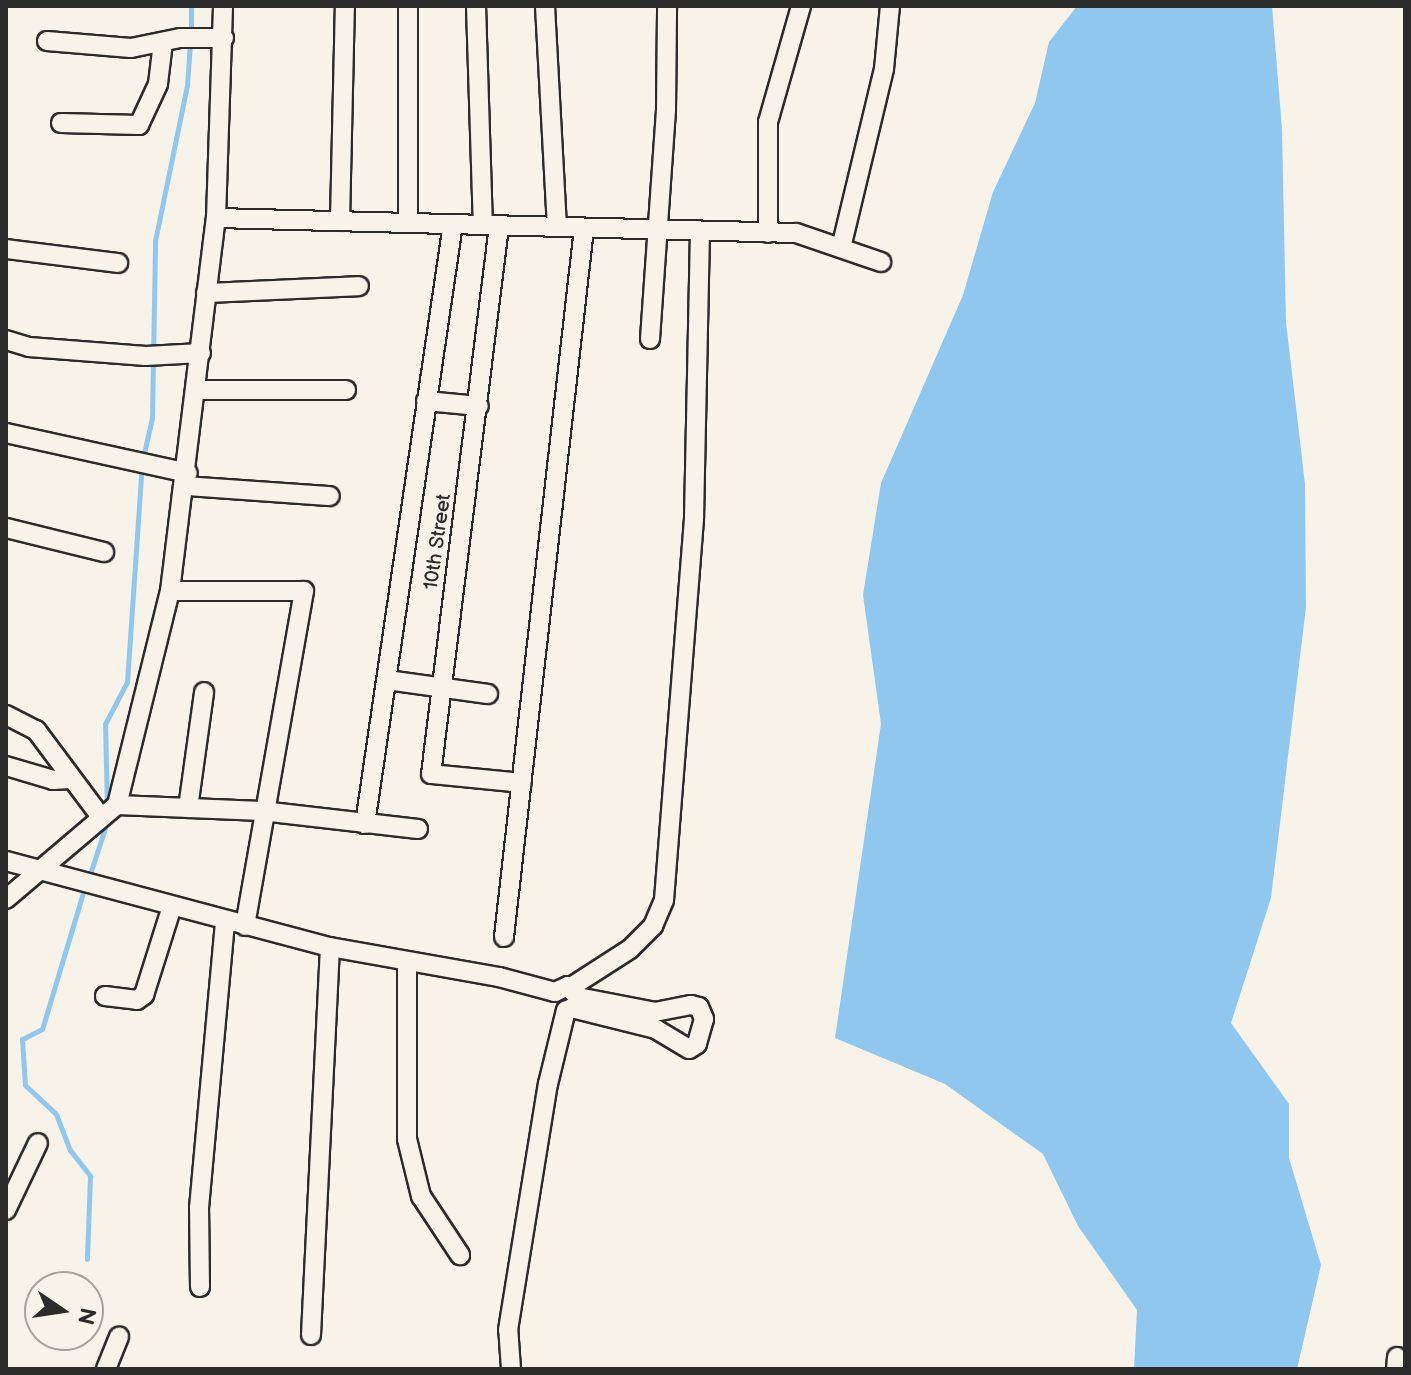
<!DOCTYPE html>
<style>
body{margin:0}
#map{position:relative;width:1411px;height:1375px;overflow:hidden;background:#f7f3e8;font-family:"Balsamiq Sans",sans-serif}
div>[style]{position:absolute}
.water>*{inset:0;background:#90c7ef}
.stream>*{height:5px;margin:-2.5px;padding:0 2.5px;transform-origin:2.5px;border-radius:2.5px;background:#90c7ef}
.roads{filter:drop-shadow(2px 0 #2b2b2b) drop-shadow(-2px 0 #2b2b2b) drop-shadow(0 2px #2b2b2b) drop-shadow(0 -2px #2b2b2b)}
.minor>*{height:18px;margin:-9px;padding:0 9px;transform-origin:9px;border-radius:9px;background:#f7f3e8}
span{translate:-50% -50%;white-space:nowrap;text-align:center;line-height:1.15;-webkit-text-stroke:8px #f7f3e8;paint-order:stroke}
.street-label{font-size:20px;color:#2b2b2b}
.frame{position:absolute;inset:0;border:8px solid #2b2b2b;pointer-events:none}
.north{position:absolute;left:24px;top:1271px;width:80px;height:80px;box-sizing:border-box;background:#f7f3e8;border:2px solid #a5a39c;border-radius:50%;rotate:103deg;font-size:22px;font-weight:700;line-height:32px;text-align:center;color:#2b2b2b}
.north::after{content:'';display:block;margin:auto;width:28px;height:36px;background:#2b2b2b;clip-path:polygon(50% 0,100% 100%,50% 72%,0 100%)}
</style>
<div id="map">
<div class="water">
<div style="clip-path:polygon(1077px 6px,1272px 6px,1282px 129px,1286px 322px,1305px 484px,1306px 607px,1271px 898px,1231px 1023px,1289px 1104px,1289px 1158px,1321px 1265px,1297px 1369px,1134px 1369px,1137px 1310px,1078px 1226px,1043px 1154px,945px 1084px,835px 1038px,881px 724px,863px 595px,881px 483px,963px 295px,993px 192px,1035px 103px,1049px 42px)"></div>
</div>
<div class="stream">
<div style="left:191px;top:33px;width:27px;rotate:-90deg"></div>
<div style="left:107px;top:809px;width:85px;rotate:-91.3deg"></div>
<div style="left:105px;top:724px;width:47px;rotate:-62.4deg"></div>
<div style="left:127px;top:682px;width:221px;rotate:-86.1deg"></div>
<div style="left:142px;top:462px;width:45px;rotate:-77.2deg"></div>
<div style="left:152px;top:418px;width:177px;rotate:-89deg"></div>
<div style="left:155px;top:241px;width:159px;rotate:-78.4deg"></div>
<div style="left:187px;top:85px;width:42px;rotate:-85.9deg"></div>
<div style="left:89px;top:877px;width:61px;rotate:-71.9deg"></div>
<div style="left:85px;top:886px;width:149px;rotate:106.7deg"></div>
<div style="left:42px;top:1029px;width:22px;rotate:153deg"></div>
<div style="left:22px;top:1039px;width:46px;rotate:86.3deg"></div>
<div style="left:25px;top:1085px;width:42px;rotate:43.1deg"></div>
<div style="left:56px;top:1114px;width:39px;rotate:69deg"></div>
<div style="left:70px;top:1150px;width:33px;rotate:52deg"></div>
<div style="left:90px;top:1176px;width:83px;rotate:92.1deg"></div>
</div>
<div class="roads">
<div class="minor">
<div style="left:476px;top:6px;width:219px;rotate:88.2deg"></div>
<div style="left:545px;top:6px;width:221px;rotate:86.9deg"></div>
<div style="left:47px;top:41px;width:84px;rotate:4.8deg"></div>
<div style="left:131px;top:48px;width:50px;rotate:-11.5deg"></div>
<div style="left:180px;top:38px;width:44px"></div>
<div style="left:61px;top:123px;width:78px;rotate:1.5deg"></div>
<div style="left:139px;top:125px;width:45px;rotate:-65.1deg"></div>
<div style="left:158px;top:84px;width:42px;rotate:-83.2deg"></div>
<div style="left:216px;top:218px;width:580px;rotate:1.48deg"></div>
<div style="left:796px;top:233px;width:90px;rotate:18.8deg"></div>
<div style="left:340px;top:221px;width:215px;rotate:-88.7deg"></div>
<div style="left:408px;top:223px;width:217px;rotate:-90deg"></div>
<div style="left:499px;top:226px;width:552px;rotate:97.07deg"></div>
<div style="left:431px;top:774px;width:91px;rotate:5.6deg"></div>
<div style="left:768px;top:233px;width:111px;rotate:-90deg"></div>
<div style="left:768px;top:122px;width:121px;rotate:-74.1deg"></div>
<div style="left:841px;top:248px;width:184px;rotate:-76.5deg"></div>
<div style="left:884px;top:69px;width:63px;rotate:-84.6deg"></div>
<div style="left:6px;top:249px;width:113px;rotate:7.1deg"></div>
<div style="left:206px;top:293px;width:153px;rotate:-2.6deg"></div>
<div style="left:650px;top:339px;width:231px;rotate:-86deg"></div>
<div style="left:666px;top:109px;width:103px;rotate:-89.4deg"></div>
<div style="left:6px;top:340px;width:24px;rotate:17deg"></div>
<div style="left:29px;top:347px;width:117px;rotate:4.4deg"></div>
<div style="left:146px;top:356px;width:55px;rotate:-3.1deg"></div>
<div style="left:197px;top:390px;width:149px"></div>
<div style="left:426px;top:401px;width:53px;rotate:5.4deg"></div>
<div style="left:6px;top:433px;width:186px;rotate:12.4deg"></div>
<div style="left:186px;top:486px;width:144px;rotate:4deg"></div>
<div style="left:6px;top:528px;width:101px;rotate:13.8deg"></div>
<div style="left:170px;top:591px;width:134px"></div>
<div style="left:304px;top:591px;width:340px;rotate:100deg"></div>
<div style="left:387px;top:680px;width:102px;rotate:7.9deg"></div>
<div style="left:6px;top:715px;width:34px;rotate:27deg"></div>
<div style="left:36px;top:730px;width:109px;rotate:53.2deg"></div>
<div style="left:6px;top:766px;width:49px;rotate:16.6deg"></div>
<div style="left:53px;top:780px;width:17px;rotate:-3deg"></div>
<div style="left:117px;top:805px;width:145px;rotate:2.4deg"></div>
<div style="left:262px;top:811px;width:157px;rotate:6.6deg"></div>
<div style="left:188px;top:808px;width:117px;rotate:-82.1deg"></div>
<div style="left:365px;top:824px;width:606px;rotate:-81.66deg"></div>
<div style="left:6px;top:861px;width:335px;rotate:14.9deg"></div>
<div style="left:330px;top:947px;width:172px;rotate:10.1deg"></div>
<div style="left:499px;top:977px;width:58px;rotate:15deg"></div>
<div style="left:555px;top:992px;width:14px;rotate:-25deg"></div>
<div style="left:568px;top:986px;width:15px;rotate:48deg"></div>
<div style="left:578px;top:997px;width:78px;rotate:11deg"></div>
<div style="left:655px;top:1012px;width:37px;rotate:-11deg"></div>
<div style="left:691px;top:1005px;width:8px;rotate:14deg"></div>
<div style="left:699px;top:1007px;width:13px;rotate:67deg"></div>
<div style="left:704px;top:1019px;width:26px;rotate:106deg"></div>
<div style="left:697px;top:1044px;width:9px;rotate:148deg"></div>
<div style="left:689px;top:1049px;width:39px;rotate:-149deg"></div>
<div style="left:656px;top:1029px;width:87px;rotate:-166deg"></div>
<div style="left:6px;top:899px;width:145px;rotate:-40.3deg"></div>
<div style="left:117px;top:805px;width:220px;rotate:-76.1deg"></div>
<div style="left:170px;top:591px;width:376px;rotate:-83deg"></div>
<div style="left:216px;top:218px;width:212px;rotate:-88.1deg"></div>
<div style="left:504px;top:937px;width:713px;rotate:-83.56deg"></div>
<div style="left:407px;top:962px;width:177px;rotate:90deg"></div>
<div style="left:407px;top:1139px;width:59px;rotate:76.2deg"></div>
<div style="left:421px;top:1196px;width:71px;rotate:56.5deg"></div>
<div style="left:571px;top:987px;width:70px;rotate:-32.8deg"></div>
<div style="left:630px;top:949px;width:33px;rotate:-45deg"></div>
<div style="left:653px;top:926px;width:28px;rotate:-67deg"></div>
<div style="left:664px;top:900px;width:383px;rotate:-85.5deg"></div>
<div style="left:694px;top:518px;width:287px;rotate:-88.8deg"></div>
<div style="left:105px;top:996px;width:32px;rotate:7deg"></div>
<div style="left:137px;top:1000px;width:9px;rotate:-36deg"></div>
<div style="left:144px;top:995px;width:93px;rotate:-72.5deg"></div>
<div style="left:6px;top:1210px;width:74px;rotate:-64.5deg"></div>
<div style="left:200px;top:1287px;width:79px;rotate:-90.7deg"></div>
<div style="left:199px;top:1208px;width:287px;rotate:-84.8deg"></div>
<div style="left:311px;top:1335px;width:388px;rotate:-87.2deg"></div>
<div style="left:106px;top:1369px;width:35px;rotate:-68deg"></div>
<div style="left:511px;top:1369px;width:39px;rotate:-94deg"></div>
<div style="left:508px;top:1330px;width:249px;rotate:-80.8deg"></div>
<div style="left:548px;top:1084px;width:76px;rotate:-76.3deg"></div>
<div style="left:1396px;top:1369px;width:12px;rotate:-85deg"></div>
</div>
</div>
<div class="street-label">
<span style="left:438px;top:542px;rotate:-82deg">10th Street</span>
</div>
<div class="frame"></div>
<div class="north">N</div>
</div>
